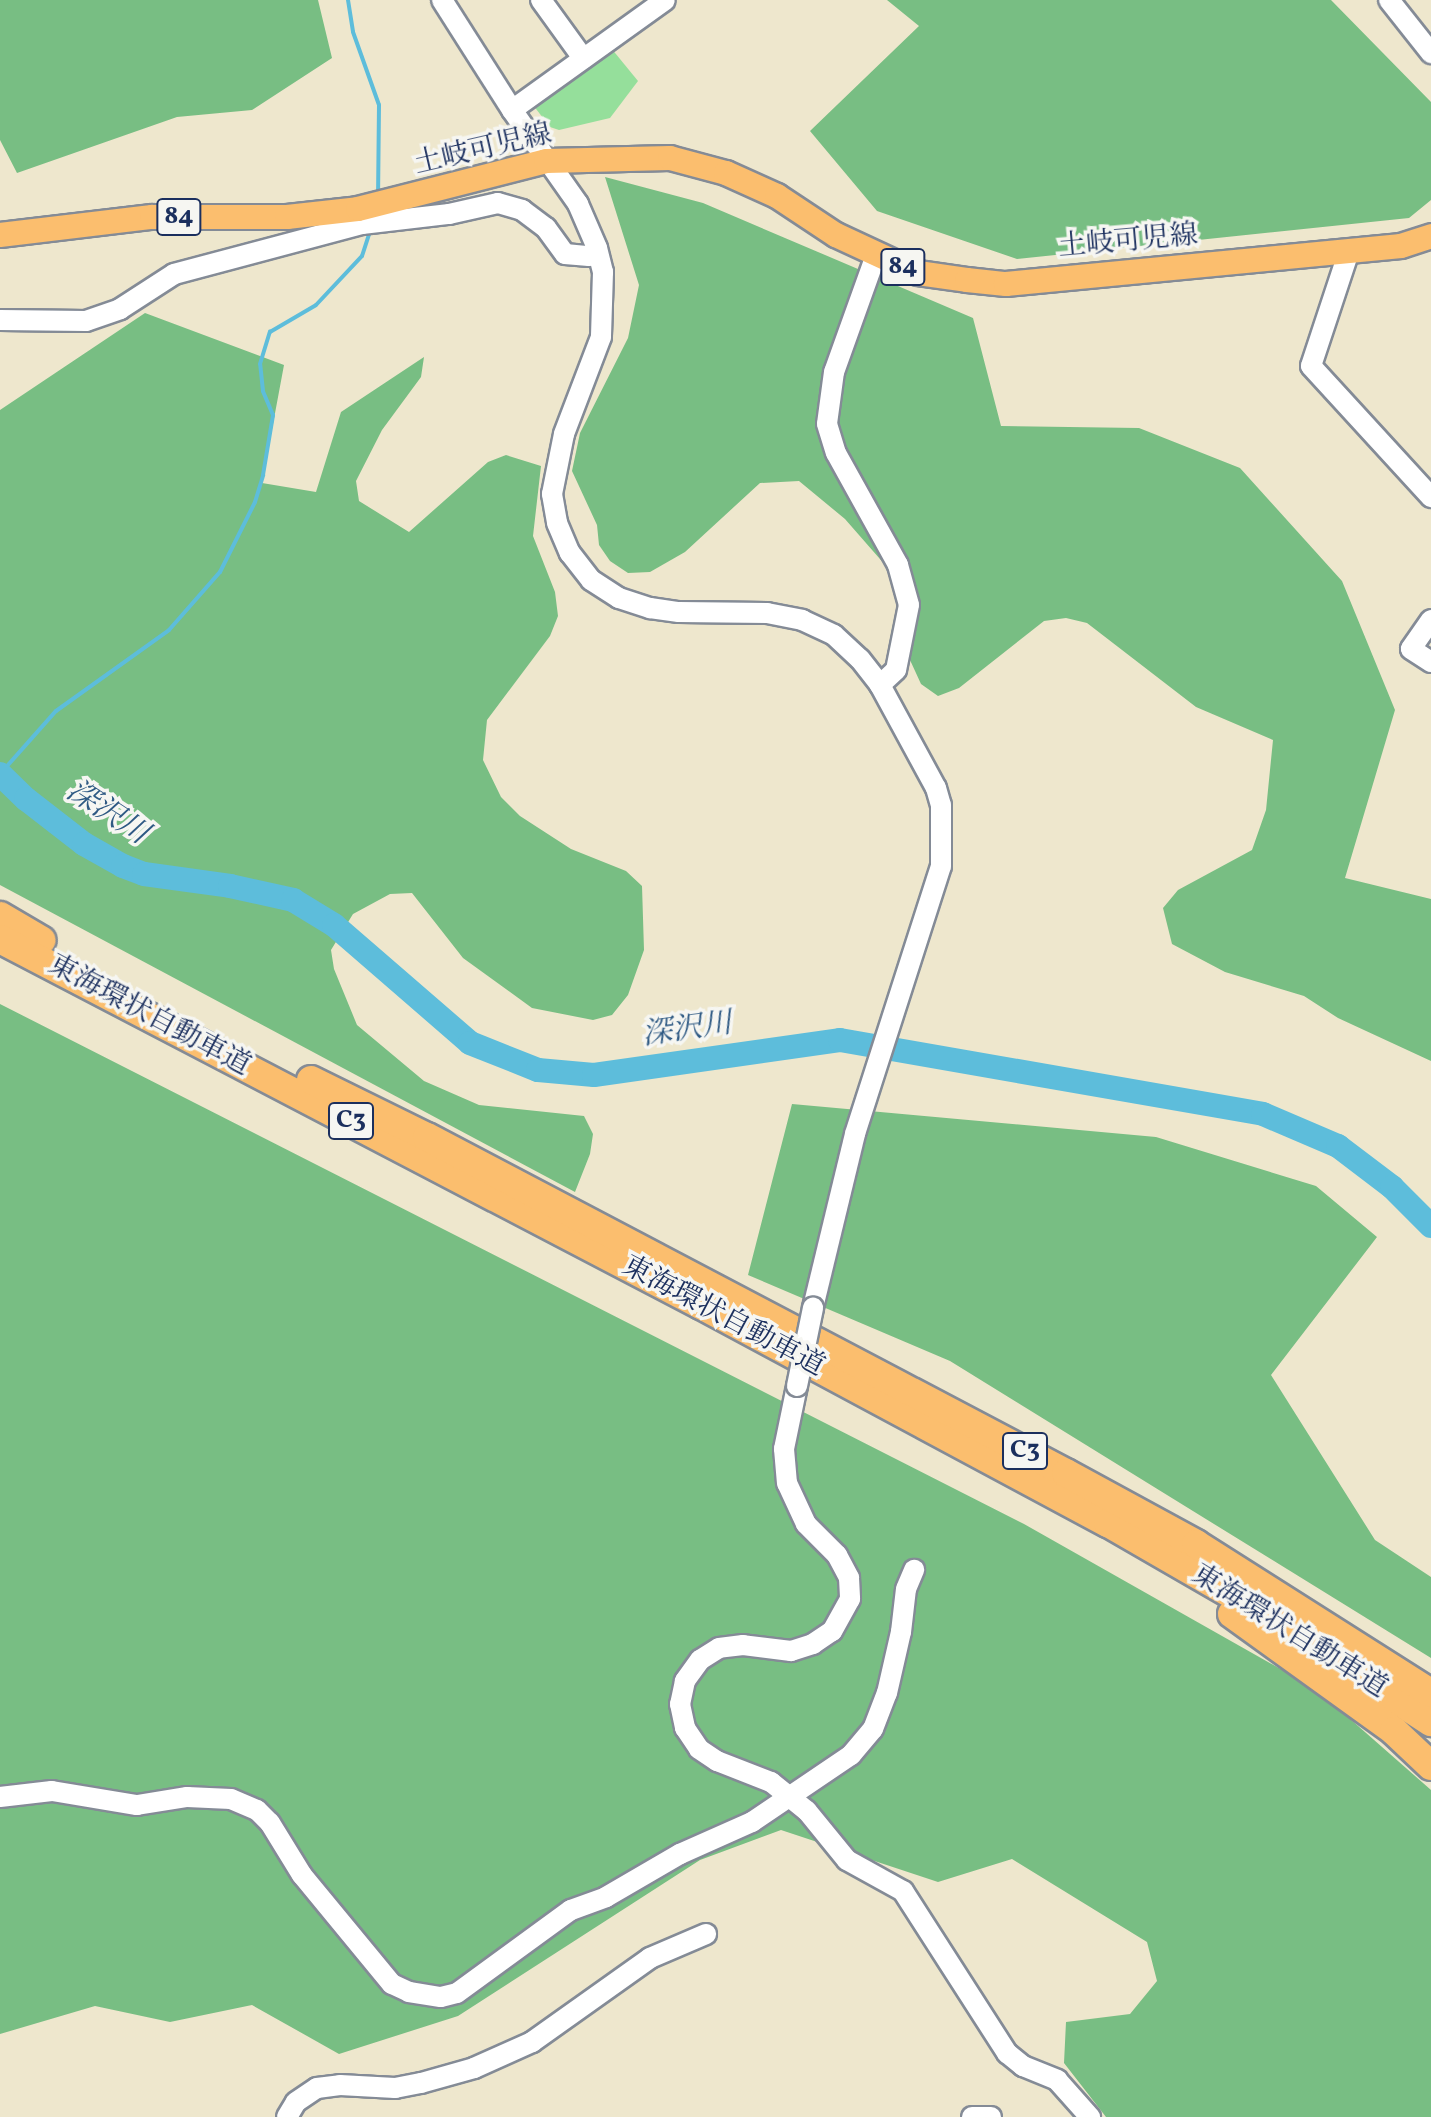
<!DOCTYPE html>
<meta charset="utf-8">
<style>
body{margin:0}
#map{position:relative;width:1431px;height:2117px;overflow:hidden;background:#eee7cd;font-family:Vollkorn,"Noto Serif JP",serif}
div>[style]{position:absolute}
.green>*{inset:0;background:#95df9b}
.forest>*{inset:0;background:#78be83}
.stream>*{height:4px;margin:-2px;padding:0 2px;transform-origin:2px;border-radius:2px;background:#5dbddb}
.river>*{height:24px;margin:-12px;padding:0 12px;transform-origin:12px;border-radius:12px;background:#5dbddb}
.roads{filter:drop-shadow(2px 0 #848b96) drop-shadow(-2px 0 #848b96) drop-shadow(0 2px #848b96) drop-shadow(0 -2px #848b96)}
.minor>*{height:20px;margin:-10px;padding:0 10px;transform-origin:10px;border-radius:10px;background:#fff}
.major>*{height:24px;margin:-12px;padding:0 12px;transform-origin:12px;border-radius:12px;background:#fbbe6e}
.highway>*{height:28px;margin:-14px;padding:0 14px;transform-origin:14px;border-radius:14px;background:#fbbe6e}
.bridges{filter:drop-shadow(2px 0 #848b96) drop-shadow(-2px 0 #848b96) drop-shadow(0 2px #848b96) drop-shadow(0 -2px #848b96)}
.minor-bridge>*{height:20px;margin:-10px;padding:0 10px;transform-origin:10px;border-radius:10px;background:#fff}
span{translate:-50% -50%;white-space:nowrap;text-align:center;line-height:1.15;-webkit-text-stroke:7px #f6f6f2;paint-order:stroke}
.shield-label span{padding:2px 6px;background:#f6f6f2;border:2px solid;border-radius:6px;-webkit-text-stroke-width:0}
.shield-label{font-size:26px;color:#1b2f5e;font-weight:700}
.street-label{font-size:28px;color:#1b2f5e}
.water-label{font-size:30px;color:#2f5a84;font-style:italic}
</style>
<div id="map">
<div class="green">
<div style="clip-path:polygon(611px 48px,638px 81px,610px 118px,559px 130px,550px 127px,533px 105px)"></div>
</div>
<div class="forest">
<div style="clip-path:polygon(0 0,318px 0,332px 58px,252px 110px,177px 117px,17px 173px,0 140px)"></div>
<div style="clip-path:polygon(887px 0,1331px 0,1431px 102px,1431px 200px,1409px 218px,1017px 259px,877px 211px,810px 131px,919px 26px)"></div>
<div style="clip-path:polygon(605px 177px,703px 203px,973px 318px,1001px 426px,1139px 428px,1240px 468px,1342px 581px,1395px 710px,1345px 878px,1431px 899px,1431px 1061px,1338px 1018px,1304px 996px,1225px 972px,1172px 944px,1163px 908px,1178px 890px,1252px 850px,1266px 810px,1273px 740px,1196px 707px,1087px 623px,1066px 618px,1044px 621px,959px 688px,938px 696px,921px 684px,910px 660px,921px 606px,845px 519px,799px 481px,760px 483px,685px 552px,650px 572px,628px 573px,610px 561px,599px 545px,597px 525px,572px 471px,580px 433px,628px 338px,639px 285px)"></div>
<div style="clip-path:polygon(145px 313px,284px 365px,262px 483px,316px 492px,341px 412px,424px 357px,421px 377px,382px 430px,356px 481px,359px 501px,409px 532px,488px 462px,506px 455px,541px 466px,533px 536px,555px 592px,558px 616px,550px 636px,487px 720px,483px 760px,501px 797px,520px 816px,571px 849px,626px 871px,642px 886px,644px 950px,628px 995px,612px 1015px,593px 1020px,532px 1008px,463px 958px,412px 893px,390px 894px,353px 914px,331px 950px,334px 969px,357px 1025px,424px 1081px,479px 1105px,584px 1116px,593px 1134px,590px 1154px,575px 1192px,0 885px,0 410px)"></div>
<div style="clip-path:polygon(0 1004px,1024px 1524px,1316px 1689px,1431px 1790px,1431px 2117px,1106px 2117px,1064px 2063px,1066px 2022px,1130px 2014px,1157px 1981px,1147px 1942px,1012px 1859px,938px 1882px,781px 1830px,700px 1860px,458px 2016px,339px 2054px,252px 2005px,170px 2022px,95px 2006px,0 2034px)"></div>
<div style="clip-path:polygon(792px 1104px,1156px 1137px,1316px 1186px,1377px 1237px,1271px 1375px,1375px 1540px,1431px 1577px,1431px 1658px,950px 1361px,748px 1275px)"></div>
</div>
<div class="stream">
<div style="left:348px;top:0;width:32px;rotate:81deg"></div>
<div style="left:353px;top:32px;width:77px;rotate:70.4deg"></div>
<div style="left:379px;top:105px;width:92px;rotate:90.6deg"></div>
<div style="left:0;top:774px;width:84px;rotate:-48.4deg"></div>
<div style="left:56px;top:711px;width:139px;rotate:-35.6deg"></div>
<div style="left:169px;top:630px;width:77px;rotate:-48.7deg"></div>
<div style="left:220px;top:572px;width:78px;rotate:-63.4deg"></div>
<div style="left:255px;top:502px;width:28px;rotate:-73deg"></div>
<div style="left:263px;top:475px;width:61px;rotate:-80.5deg"></div>
<div style="left:273px;top:415px;width:26px;rotate:-113deg"></div>
<div style="left:263px;top:391px;width:27px;rotate:-96deg"></div>
<div style="left:260px;top:364px;width:34px;rotate:-73deg"></div>
<div style="left:270px;top:332px;width:53px;rotate:-30.4deg"></div>
<div style="left:316px;top:305px;width:67px;rotate:-46.8deg"></div>
<div style="left:362px;top:256px;width:29px;rotate:-72deg"></div>
</div>
<div class="river">
<div style="left:0;top:774px;width:36px;rotate:44deg"></div>
<div style="left:26px;top:799px;width:73px;rotate:37.8deg"></div>
<div style="left:84px;top:844px;width:45px;rotate:29.4deg"></div>
<div style="left:123px;top:866px;width:22px;rotate:21deg"></div>
<div style="left:144px;top:874px;width:87px;rotate:7.9deg"></div>
<div style="left:230px;top:886px;width:65px;rotate:12.5deg"></div>
<div style="left:293px;top:900px;width:48px;rotate:31.4deg"></div>
<div style="left:334px;top:925px;width:180px;rotate:40.9deg"></div>
<div style="left:470px;top:1043px;width:73px;rotate:21.7deg"></div>
<div style="left:538px;top:1070px;width:56px;rotate:5.1deg"></div>
<div style="left:594px;top:1075px;width:248px;rotate:-8.1deg"></div>
<div style="left:840px;top:1040px;width:429px;rotate:9.9deg"></div>
<div style="left:1263px;top:1114px;width:82px;rotate:23.1deg"></div>
<div style="left:1338px;top:1146px;width:68px;rotate:37.2deg"></div>
<div style="left:1392px;top:1187px;width:55px;rotate:45deg"></div>
</div>
<div class="roads">
<div class="minor">
<div style="left:442px;top:0;width:130px;rotate:57.5deg"></div>
<div style="left:512px;top:110px;width:115px;rotate:54.9deg"></div>
<div style="left:578px;top:204px;width:48px;rotate:66.6deg"></div>
<div style="left:597px;top:248px;width:25px;rotate:76deg"></div>
<div style="left:603px;top:272px;width:65px;rotate:91.8deg"></div>
<div style="left:601px;top:337px;width:104px;rotate:110.9deg"></div>
<div style="left:564px;top:434px;width:61px;rotate:101.3deg"></div>
<div style="left:552px;top:494px;width:29px;rotate:80deg"></div>
<div style="left:557px;top:523px;width:33px;rotate:67deg"></div>
<div style="left:570px;top:553px;width:34px;rotate:52deg"></div>
<div style="left:591px;top:580px;width:33px;rotate:33deg"></div>
<div style="left:619px;top:598px;width:33px;rotate:18deg"></div>
<div style="left:650px;top:608px;width:29px;rotate:8deg"></div>
<div style="left:679px;top:612px;width:88px;rotate:0.7deg"></div>
<div style="left:767px;top:613px;width:36px;rotate:11deg"></div>
<div style="left:802px;top:620px;width:35px;rotate:25deg"></div>
<div style="left:834px;top:635px;width:35px;rotate:43deg"></div>
<div style="left:860px;top:659px;width:33px;rotate:52deg"></div>
<div style="left:880px;top:685px;width:117px;rotate:61.5deg"></div>
<div style="left:936px;top:788px;width:18px;rotate:74deg"></div>
<div style="left:941px;top:805px;width:61px;rotate:90deg"></div>
<div style="left:941px;top:866px;width:281px;rotate:107.8deg"></div>
<div style="left:855px;top:1134px;width:179px;rotate:103.6deg"></div>
<div style="left:541px;top:0;width:72px;rotate:54.1deg"></div>
<div style="left:1389px;top:0;width:68px;rotate:51.6deg"></div>
<div style="left:512px;top:110px;width:188px;rotate:-35.7deg"></div>
<div style="left:1349px;top:251px;width:121px;rotate:108.3deg"></div>
<div style="left:1311px;top:366px;width:178px;rotate:47.5deg"></div>
<div style="left:876px;top:255px;width:124px;rotate:109.7deg"></div>
<div style="left:834px;top:372px;width:52px;rotate:97.7deg"></div>
<div style="left:827px;top:424px;width:30px;rotate:73deg"></div>
<div style="left:836px;top:453px;width:128px;rotate:61deg"></div>
<div style="left:898px;top:565px;width:41px;rotate:74.6deg"></div>
<div style="left:909px;top:605px;width:66px;rotate:101.3deg"></div>
<div style="left:896px;top:670px;width:22px;rotate:137deg"></div>
<div style="left:0;top:320px;width:86px;rotate:0.7deg"></div>
<div style="left:86px;top:321px;width:36px;rotate:-19deg"></div>
<div style="left:120px;top:309px;width:64px;rotate:-32.9deg"></div>
<div style="left:174px;top:274px;width:195px;rotate:-14.9deg"></div>
<div style="left:362px;top:224px;width:88px;rotate:-6.6deg"></div>
<div style="left:449px;top:214px;width:50px;rotate:-12.7deg"></div>
<div style="left:498px;top:203px;width:25px;rotate:16deg"></div>
<div style="left:522px;top:210px;width:30px;rotate:37deg"></div>
<div style="left:546px;top:228px;width:32px;rotate:54deg"></div>
<div style="left:565px;top:254px;width:24px;rotate:5deg"></div>
<div style="left:589px;top:256px;width:11px;rotate:-45deg"></div>
<div style="left:1431px;top:620px;width:35px;rotate:125deg"></div>
<div style="left:1411px;top:649px;width:24px;rotate:33deg"></div>
<div style="left:797px;top:1386px;width:64px;rotate:101.7deg"></div>
<div style="left:784px;top:1449px;width:34px;rotate:85deg"></div>
<div style="left:787px;top:1483px;width:45px;rotate:65.1deg"></div>
<div style="left:806px;top:1524px;width:44px;rotate:45deg"></div>
<div style="left:837px;top:1555px;width:26px;rotate:62deg"></div>
<div style="left:849px;top:1578px;width:21px;rotate:87deg"></div>
<div style="left:850px;top:1599px;width:37px;rotate:119deg"></div>
<div style="left:832px;top:1631px;width:23px;rotate:146deg"></div>
<div style="left:813px;top:1644px;width:23px;rotate:162deg"></div>
<div style="left:791px;top:1651px;width:48px;rotate:-172.9deg"></div>
<div style="left:743px;top:1645px;width:24px;rotate:173deg"></div>
<div style="left:719px;top:1648px;width:22px;rotate:148deg"></div>
<div style="left:700px;top:1660px;width:26px;rotate:126deg"></div>
<div style="left:685px;top:1681px;width:24px;rotate:102deg"></div>
<div style="left:680px;top:1704px;width:25px;rotate:78deg"></div>
<div style="left:685px;top:1728px;width:25px;rotate:56deg"></div>
<div style="left:699px;top:1749px;width:22px;rotate:34deg"></div>
<div style="left:717px;top:1761px;width:58px;rotate:21.3deg"></div>
<div style="left:771px;top:1782px;width:46px;rotate:38.9deg"></div>
<div style="left:807px;top:1811px;width:63px;rotate:50.8deg"></div>
<div style="left:847px;top:1860px;width:64px;rotate:29deg"></div>
<div style="left:903px;top:1891px;width:193px;rotate:57.3deg"></div>
<div style="left:1007px;top:2053px;width:21px;rotate:39deg"></div>
<div style="left:1023px;top:2066px;width:37px;rotate:22deg"></div>
<div style="left:1057px;top:2080px;width:50px;rotate:48.3deg"></div>
<div style="left:0;top:1797px;width:52px;rotate:-6.6deg"></div>
<div style="left:52px;top:1791px;width:86px;rotate:9.4deg"></div>
<div style="left:137px;top:1805px;width:51px;rotate:-9.1deg"></div>
<div style="left:187px;top:1797px;width:44px;rotate:2.6deg"></div>
<div style="left:231px;top:1799px;width:28px;rotate:23deg"></div>
<div style="left:257px;top:1810px;width:18px;rotate:45deg"></div>
<div style="left:270px;top:1823px;width:61px;rotate:58.4deg"></div>
<div style="left:302px;top:1875px;width:141px;rotate:50.5deg"></div>
<div style="left:392px;top:1984px;width:19px;rotate:25deg"></div>
<div style="left:409px;top:1992px;width:32px;rotate:9deg"></div>
<div style="left:441px;top:1997px;width:16px;rotate:-14deg"></div>
<div style="left:457px;top:1993px;width:141px;rotate:-36.1deg"></div>
<div style="left:571px;top:1910px;width:37px;rotate:-20deg"></div>
<div style="left:606px;top:1897px;width:86px;rotate:-30.2deg"></div>
<div style="left:680px;top:1854px;width:79px;rotate:-24deg"></div>
<div style="left:752px;top:1822px;width:120px;rotate:-34.1deg"></div>
<div style="left:851px;top:1755px;width:34px;rotate:-50deg"></div>
<div style="left:873px;top:1729px;width:39px;rotate:-69deg"></div>
<div style="left:887px;top:1693px;width:63px;rotate:-77.1deg"></div>
<div style="left:901px;top:1632px;width:43px;rotate:-83.4deg"></div>
<div style="left:906px;top:1589px;width:21px;rotate:-67deg"></div>
<div style="left:287px;top:2117px;width:17px;rotate:-59deg"></div>
<div style="left:296px;top:2102px;width:25px;rotate:-34deg"></div>
<div style="left:317px;top:2088px;width:23px;rotate:-7deg"></div>
<div style="left:340px;top:2085px;width:55px;rotate:3.1deg"></div>
<div style="left:395px;top:2088px;width:26px;rotate:-11deg"></div>
<div style="left:421px;top:2083px;width:55px;rotate:-15.8deg"></div>
<div style="left:474px;top:2068px;width:64px;rotate:-24.1deg"></div>
<div style="left:532px;top:2042px;width:145px;rotate:-35.4deg"></div>
<div style="left:650px;top:1958px;width:61px;rotate:-23.2deg"></div>
<div style="left:972px;top:2117px;width:19px"></div>
</div>
<div class="major">
<div style="left:0;top:235px;width:153px;rotate:-6.8deg"></div>
<div style="left:152px;top:217px;width:135px"></div>
<div style="left:287px;top:217px;width:71px;rotate:-6.4deg"></div>
<div style="left:358px;top:209px;width:194px;rotate:-14.3deg"></div>
<div style="left:546px;top:161px;width:124px;rotate:-1.4deg"></div>
<div style="left:670px;top:158px;width:58px;rotate:15deg"></div>
<div style="left:726px;top:173px;width:56px;rotate:24.3deg"></div>
<div style="left:777px;top:196px;width:71px;rotate:33.5deg"></div>
<div style="left:836px;top:235px;width:90px;rotate:24.9deg"></div>
<div style="left:918px;top:273px;width:49px;rotate:8.1deg"></div>
<div style="left:967px;top:280px;width:39px;rotate:6deg"></div>
<div style="left:1006px;top:284px;width:397px;rotate:-5.5deg"></div>
<div style="left:1401px;top:246px;width:32px;rotate:-18deg"></div>
</div>
<div class="highway">
<div style="left:0;top:916px;width:48px;rotate:30.3deg"></div>
<div style="left:0;top:939px;width:791px;rotate:27.57deg"></div>
<div style="left:701px;top:1305px;width:462px;rotate:28.2deg"></div>
<div style="left:1108px;top:1523px;width:192px;rotate:30deg"></div>
<div style="left:1274px;top:1619px;width:188px;rotate:33.3deg"></div>
<div style="left:311px;top:1080px;width:129px;rotate:26.2deg"></div>
<div style="left:427px;top:1137px;width:722px;rotate:27.74deg"></div>
<div style="left:1066px;top:1473px;width:148px;rotate:28.6deg"></div>
<div style="left:1196px;top:1544px;width:278px;rotate:32.4deg"></div>
<div style="left:1232px;top:1614px;width:200px;rotate:35.8deg"></div>
<div style="left:1394px;top:1731px;width:51px;rotate:43.4deg"></div>
</div>
</div>
<div class="bridges">
<div class="minor-bridge">
<div style="left:797px;top:1386px;width:80px;rotate:-78.4deg"></div>
</div>
</div>
<div class="shield-label">
<span style="left:179px;top:217px">84</span>
<span style="left:903px;top:267px">84</span>
<span style="left:351px;top:1121px">C3</span>
<span style="left:1025px;top:1451px">C3</span>
</div>
<div class="street-label">
<span style="left:483px;top:150px;rotate:-13deg">土岐可児線</span>
<span style="left:1128px;top:242px;rotate:-5deg">土岐可児線</span>
<span style="left:149px;top:1016px;rotate:28deg">東海環状自動車道</span>
<span style="left:723px;top:1317px;rotate:28deg">東海環状自動車道</span>
<span style="left:1289px;top:1632px;rotate:32deg">東海環状自動車道</span>
</div>
<div class="water-label">
<span style="left:107px;top:813px;rotate:33deg">深沢川</span>
<span style="left:687px;top:1030px;rotate:-8deg">深沢川</span>
</div>
</div>
